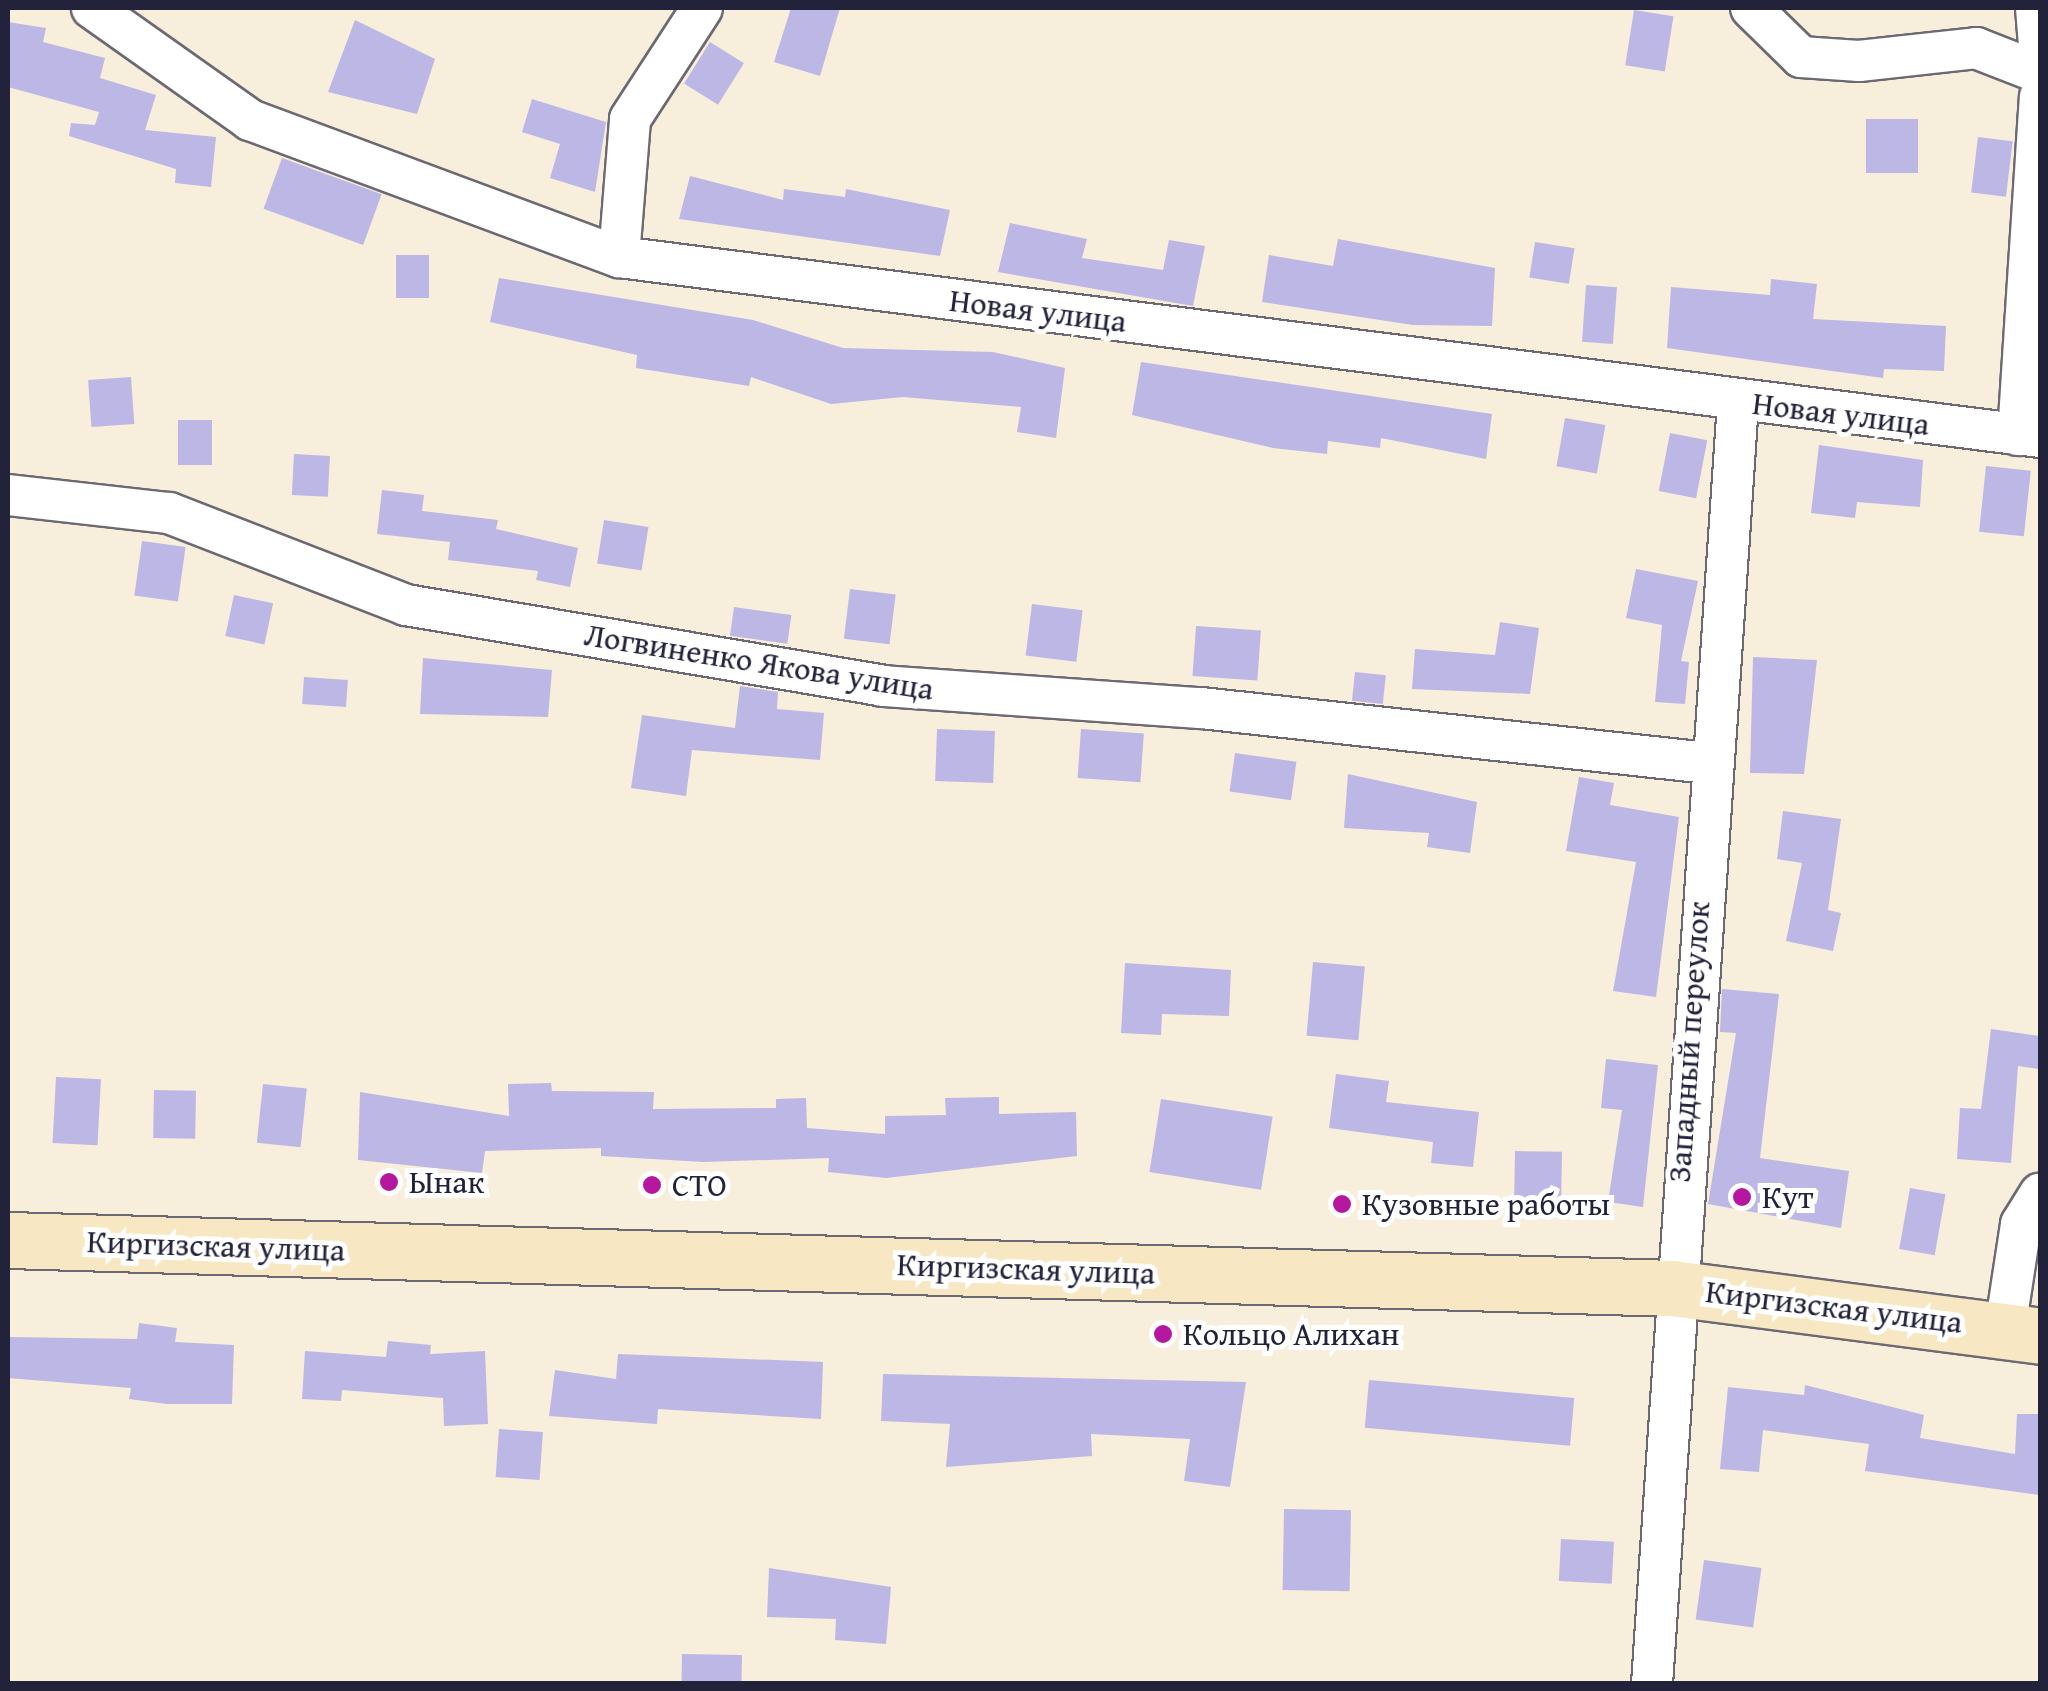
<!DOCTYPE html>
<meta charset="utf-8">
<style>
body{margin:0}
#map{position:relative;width:2048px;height:1691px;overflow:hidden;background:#f7eedc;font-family:"Gentium Book Plus",serif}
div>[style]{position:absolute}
.building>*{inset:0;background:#bdb7e5;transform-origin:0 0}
.roads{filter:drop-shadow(2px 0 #6d6973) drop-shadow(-2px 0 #6d6973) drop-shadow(0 2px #6d6973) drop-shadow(0 -2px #6d6973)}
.minor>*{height:40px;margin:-20px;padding:0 20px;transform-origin:20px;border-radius:20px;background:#fff}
.secondary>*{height:55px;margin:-27.5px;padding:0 27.5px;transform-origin:27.5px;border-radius:27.5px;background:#f7e8c3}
.dots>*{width:28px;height:28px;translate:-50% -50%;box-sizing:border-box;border:5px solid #fff;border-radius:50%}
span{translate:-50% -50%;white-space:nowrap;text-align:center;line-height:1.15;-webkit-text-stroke:10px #fff;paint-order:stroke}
.street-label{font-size:32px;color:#22223b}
.poi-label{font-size:32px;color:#22223b}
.left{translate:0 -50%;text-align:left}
.frame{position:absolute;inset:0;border:10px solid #22223b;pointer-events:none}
</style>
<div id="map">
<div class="building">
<div style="clip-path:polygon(791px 8px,840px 8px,820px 76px,774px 62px)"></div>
<div style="left:1634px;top:10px;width:40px;height:56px;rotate:9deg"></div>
<div style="clip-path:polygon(355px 20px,435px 59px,417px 114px,328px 92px)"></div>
<div style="clip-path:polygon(8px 22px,46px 28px,43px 42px,105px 58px,100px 78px,156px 95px,145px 130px,216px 137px,211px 187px,175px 183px,176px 169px,69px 136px,71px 123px,95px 125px,99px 112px,8px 87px)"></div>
<div style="left:710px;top:42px;width:40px;height:49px;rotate:32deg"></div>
<div style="clip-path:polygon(532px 99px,606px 122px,595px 192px,550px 178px,560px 144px,522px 132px)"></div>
<div style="left:1866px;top:119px;width:52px;height:54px"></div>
<div style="left:1978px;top:137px;width:35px;height:56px;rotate:7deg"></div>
<div style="left:282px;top:158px;width:106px;height:54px;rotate:20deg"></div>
<div style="clip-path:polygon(690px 176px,783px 200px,784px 189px,845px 197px,846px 189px,950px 210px,940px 256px,679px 219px)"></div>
<div style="clip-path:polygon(1010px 223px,1087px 239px,1082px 258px,1163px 270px,1169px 240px,1205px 246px,1193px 306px,998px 272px)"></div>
<div style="clip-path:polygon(1338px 239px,1495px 268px,1492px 326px,1413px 325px,1262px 302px,1269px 255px,1333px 266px)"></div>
<div style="left:1535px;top:242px;width:40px;height:36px;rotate:9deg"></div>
<div style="left:429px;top:255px;width:43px;height:33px;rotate:90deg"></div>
<div style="clip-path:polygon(499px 278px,753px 320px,843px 348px,993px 352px,1065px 368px,1056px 438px,1017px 432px,1021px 407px,903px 397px,831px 404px,751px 377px,749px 386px,636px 368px,637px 355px,490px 322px)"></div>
<div style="clip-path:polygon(1771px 279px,1817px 284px,1813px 319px,1946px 326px,1944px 371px,1884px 369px,1883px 378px,1667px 348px,1671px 287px,1770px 295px)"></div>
<div style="left:1586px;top:285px;width:31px;height:57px;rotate:4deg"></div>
<div style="clip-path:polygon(1141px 362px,1492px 414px,1486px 459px,1381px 438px,1380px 448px,1328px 441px,1327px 454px,1273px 448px,1132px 415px)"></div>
<div style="left:131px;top:377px;width:47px;height:43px;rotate:86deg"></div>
<div style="left:1565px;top:418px;width:41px;height:49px;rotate:10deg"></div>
<div style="left:178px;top:420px;width:34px;height:45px"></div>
<div style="left:1670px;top:433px;width:38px;height:59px;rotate:11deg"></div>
<div style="clip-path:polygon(1819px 445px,1923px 460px,1920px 507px,1857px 502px,1855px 518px,1811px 513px)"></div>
<div style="left:294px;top:454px;width:36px;height:41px;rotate:3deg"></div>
<div style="left:1986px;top:466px;width:45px;height:66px;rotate:6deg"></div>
<div style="clip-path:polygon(382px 490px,424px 495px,422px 511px,498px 520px,496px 529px,578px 548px,570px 587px,536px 580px,538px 571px,448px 560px,450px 542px,377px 534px)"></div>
<div style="left:604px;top:520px;width:45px;height:44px;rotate:9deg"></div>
<div style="left:142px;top:541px;width:44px;height:55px;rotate:8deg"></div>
<div style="clip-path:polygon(1636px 569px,1698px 581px,1681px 661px,1689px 662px,1685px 704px,1655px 702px,1662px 625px,1626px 618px)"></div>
<div style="left:850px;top:589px;width:46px;height:50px;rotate:7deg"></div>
<div style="left:234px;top:595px;width:40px;height:42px;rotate:12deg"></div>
<div style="left:1032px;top:604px;width:51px;height:52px;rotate:7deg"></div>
<div style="left:734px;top:607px;width:58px;height:29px;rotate:8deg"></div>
<div style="clip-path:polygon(1500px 622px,1539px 628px,1530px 694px,1412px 689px,1415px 649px,1495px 655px)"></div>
<div style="left:1196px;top:626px;width:65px;height:50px;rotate:4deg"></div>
<div style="clip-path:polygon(1753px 657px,1817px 660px,1804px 774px,1750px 773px)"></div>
<div style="clip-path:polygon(423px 658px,552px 670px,548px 717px,420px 714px)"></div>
<div style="left:1355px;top:672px;width:31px;height:29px;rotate:6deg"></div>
<div style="left:304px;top:677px;width:44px;height:27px;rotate:4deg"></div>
<div style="clip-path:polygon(740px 686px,778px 692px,777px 709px,824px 713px,820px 760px,692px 750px,686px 796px,631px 788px,642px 715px,735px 728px)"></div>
<div style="left:937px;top:729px;width:58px;height:52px;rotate:2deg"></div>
<div style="left:1081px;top:729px;width:63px;height:49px;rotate:4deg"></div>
<div style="left:1235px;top:753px;width:62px;height:39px;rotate:8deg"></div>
<div style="clip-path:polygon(1348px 774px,1477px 802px,1470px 853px,1427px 847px,1429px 833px,1344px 828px)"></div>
<div style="clip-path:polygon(1579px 777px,1614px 783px,1610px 805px,1679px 817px,1656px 997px,1613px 991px,1636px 862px,1566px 851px)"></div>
<div style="clip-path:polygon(1783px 811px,1841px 819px,1828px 910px,1841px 913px,1833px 951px,1786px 941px,1802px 863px,1777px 859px)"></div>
<div style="left:1313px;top:962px;width:52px;height:74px;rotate:5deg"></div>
<div style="clip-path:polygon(1125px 963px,1231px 970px,1229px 1016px,1162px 1014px,1161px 1035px,1121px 1033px)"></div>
<div style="clip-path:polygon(1722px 989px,1779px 994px,1760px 1158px,1849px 1171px,1841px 1228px,1708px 1204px,1736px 1033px,1720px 1032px)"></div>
<div style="clip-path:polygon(1991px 1029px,2040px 1036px,2040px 1069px,2018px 1066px,2011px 1163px,1957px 1159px,1960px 1108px,1981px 1109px)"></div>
<div style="clip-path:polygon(1606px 1059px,1658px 1065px,1643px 1207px,1608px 1202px,1622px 1110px,1601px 1108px)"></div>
<div style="clip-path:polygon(1336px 1074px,1389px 1081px,1386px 1102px,1479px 1112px,1473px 1167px,1431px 1163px,1433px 1142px,1329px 1128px)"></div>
<div style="left:56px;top:1077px;width:45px;height:66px;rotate:3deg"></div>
<div style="clip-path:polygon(551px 1083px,552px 1091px,654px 1092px,653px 1109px,776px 1108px,776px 1099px,806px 1098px,807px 1128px,885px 1134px,885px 1116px,946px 1115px,945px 1098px,999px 1097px,999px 1114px,1076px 1112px,1077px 1156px,886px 1178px,828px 1172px,829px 1158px,703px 1162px,601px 1156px,601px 1148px,485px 1151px,482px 1173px,358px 1160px,360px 1092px,509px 1116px,508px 1084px)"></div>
<div style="left:263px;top:1084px;width:44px;height:59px;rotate:6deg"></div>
<div style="left:154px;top:1090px;width:42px;height:48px;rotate:1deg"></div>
<div style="left:1161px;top:1099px;width:113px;height:74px;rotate:9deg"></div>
<div style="left:1515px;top:1151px;width:47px;height:48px;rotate:1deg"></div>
<div style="left:1910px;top:1188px;width:36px;height:62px;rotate:10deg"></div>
<div style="clip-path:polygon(139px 1323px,177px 1328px,175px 1342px,234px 1345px,232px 1404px,167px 1404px,129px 1399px,131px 1388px,8px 1378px,10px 1337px,137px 1339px)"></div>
<div style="clip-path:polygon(388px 1341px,431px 1345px,430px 1354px,485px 1351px,488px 1424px,444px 1426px,443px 1398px,342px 1390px,341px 1401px,302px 1399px,305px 1351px,386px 1357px)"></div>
<div style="clip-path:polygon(618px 1354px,823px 1362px,821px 1419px,658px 1409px,657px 1424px,549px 1416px,555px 1370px,616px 1379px)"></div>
<div style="clip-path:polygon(883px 1374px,1246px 1382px,1230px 1487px,1184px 1481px,1190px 1439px,1091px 1434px,1092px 1456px,946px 1467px,950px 1424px,881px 1421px)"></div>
<div style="left:1369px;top:1380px;width:206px;height:48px;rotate:5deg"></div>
<div style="clip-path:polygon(1805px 1385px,1924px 1415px,1920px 1438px,2015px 1454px,2017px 1414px,2040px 1414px,2040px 1495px,1865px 1471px,1869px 1444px,1763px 1430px,1759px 1472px,1720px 1469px,1728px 1387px,1804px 1395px)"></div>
<div style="left:499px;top:1429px;width:44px;height:48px;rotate:4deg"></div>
<div style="left:1284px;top:1509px;width:67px;height:81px;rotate:1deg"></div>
<div style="left:1561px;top:1539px;width:53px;height:42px;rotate:3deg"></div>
<div style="left:1704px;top:1560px;width:58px;height:60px;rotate:8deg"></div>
<div style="clip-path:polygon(769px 1568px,891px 1587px,886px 1644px,835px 1640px,836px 1619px,767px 1617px)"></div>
<div style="left:682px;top:1654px;width:60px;height:30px;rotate:1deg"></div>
</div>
<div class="roads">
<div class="minor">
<div style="left:92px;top:8px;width:194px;rotate:35.3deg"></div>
<div style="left:250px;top:120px;width:394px;rotate:20.4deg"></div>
<div style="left:619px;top:257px;width:1432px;rotate:7.22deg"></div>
<div style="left:1751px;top:8px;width:70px;rotate:44.4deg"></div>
<div style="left:1801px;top:57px;width:58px;rotate:3.9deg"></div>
<div style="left:1859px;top:61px;width:118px;rotate:-6.3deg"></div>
<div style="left:1976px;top:48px;width:69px;rotate:21.3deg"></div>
<div style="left:2036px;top:8px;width:50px;rotate:85.4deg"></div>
<div style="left:619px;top:257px;width:138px;rotate:-85.4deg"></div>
<div style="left:630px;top:119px;width:132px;rotate:-57deg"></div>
<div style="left:2018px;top:435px;width:339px;rotate:-86.3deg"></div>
<div style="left:8px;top:495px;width:162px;rotate:6.4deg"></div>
<div style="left:169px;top:513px;width:254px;rotate:21.2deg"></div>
<div style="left:406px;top:605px;width:484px;rotate:9.6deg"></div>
<div style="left:883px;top:686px;width:319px;rotate:4deg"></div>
<div style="left:1201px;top:708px;width:510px;rotate:6.19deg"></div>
<div style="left:2005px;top:1329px;width:106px;rotate:-81.3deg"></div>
<div style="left:2021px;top:1224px;width:36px;rotate:-58deg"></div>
<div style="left:1652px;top:1684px;width:1285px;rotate:-86.16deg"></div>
</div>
<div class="secondary">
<div style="left:8px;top:1240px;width:1665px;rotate:1.65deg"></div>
<div style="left:1672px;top:1288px;width:371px;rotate:7.4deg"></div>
</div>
</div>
<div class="dots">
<div style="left:389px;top:1182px;background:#b5179e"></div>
<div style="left:652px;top:1185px;background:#b5179e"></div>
<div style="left:1742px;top:1197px;background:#b5179e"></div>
<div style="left:1342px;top:1204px;background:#b5179e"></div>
<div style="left:1163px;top:1334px;background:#b5179e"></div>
</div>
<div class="street-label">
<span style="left:1038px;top:311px;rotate:7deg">Новая улица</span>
<span style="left:1841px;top:414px;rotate:7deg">Новая улица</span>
<span style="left:759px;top:662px;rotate:9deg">Логвиненко Якова улица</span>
<span style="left:1689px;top:1042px;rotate:-86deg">Западный переулок</span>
<span style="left:216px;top:1246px;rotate:2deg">Киргизская улица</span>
<span style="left:1026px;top:1269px;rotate:2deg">Киргизская улица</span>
<span style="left:1834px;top:1307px;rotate:7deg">Киргизская улица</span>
</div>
<div class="poi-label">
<span class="left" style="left:409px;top:1182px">Ынак</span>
<span class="left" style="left:672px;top:1185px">СТО</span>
<span class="left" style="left:1762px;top:1197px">Кут</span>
<span class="left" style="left:1362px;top:1204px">Кузовные работы</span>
<span class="left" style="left:1183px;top:1334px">Кольцо Алихан</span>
</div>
<div class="frame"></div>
</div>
